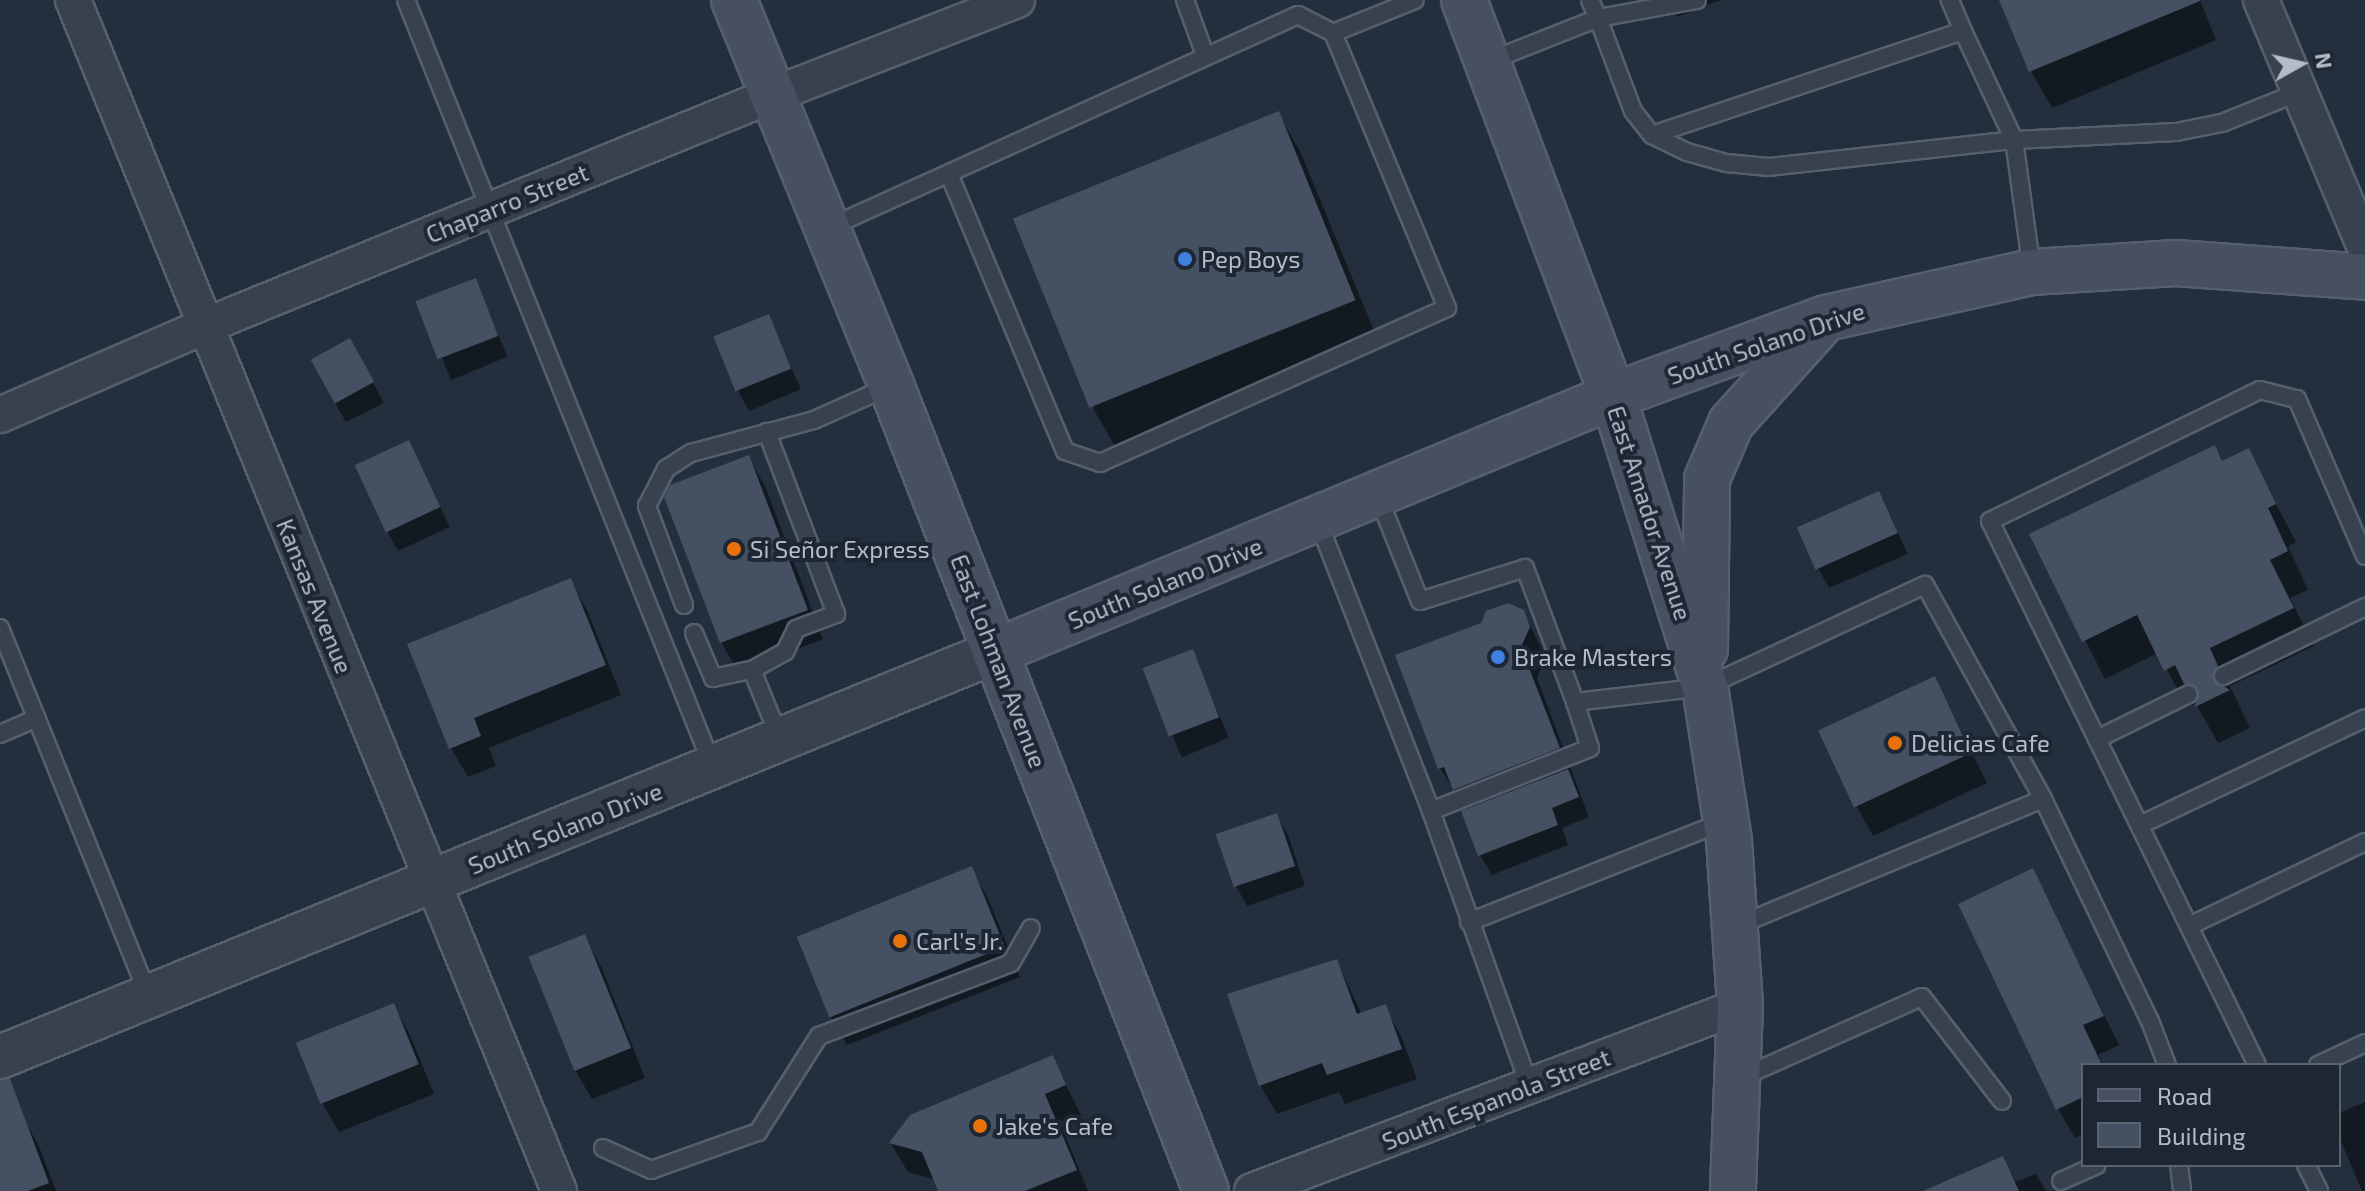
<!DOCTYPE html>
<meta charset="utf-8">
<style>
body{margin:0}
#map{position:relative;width:2365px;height:1191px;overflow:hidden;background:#242f3e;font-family:"Exo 2",sans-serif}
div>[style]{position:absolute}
.shadow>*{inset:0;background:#0007;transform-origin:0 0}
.building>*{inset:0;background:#455162;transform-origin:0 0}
.roads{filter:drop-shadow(2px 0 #565f6c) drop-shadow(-2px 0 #565f6c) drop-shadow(0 2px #565f6c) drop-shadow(0 -2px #565f6c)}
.service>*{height:16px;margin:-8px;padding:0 8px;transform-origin:8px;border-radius:8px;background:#38414e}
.minor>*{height:34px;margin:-17px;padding:0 17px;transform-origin:17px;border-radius:17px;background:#38414e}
.tertiary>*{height:42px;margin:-21px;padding:0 21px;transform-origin:21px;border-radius:21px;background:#38414e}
.secondary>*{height:44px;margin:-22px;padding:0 22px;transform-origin:22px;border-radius:22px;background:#465061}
.dots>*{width:22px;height:22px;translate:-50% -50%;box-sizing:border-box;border:4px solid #1d2633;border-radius:50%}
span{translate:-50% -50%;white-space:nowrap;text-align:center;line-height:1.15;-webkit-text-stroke:8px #1d2633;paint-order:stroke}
.street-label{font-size:24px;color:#b4bcc9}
.poi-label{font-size:24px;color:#b4bcc9}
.left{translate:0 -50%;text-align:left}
.legend{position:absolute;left:2081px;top:1063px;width:260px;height:104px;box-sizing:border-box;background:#1d2633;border:2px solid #59626f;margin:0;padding:10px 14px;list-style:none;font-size:24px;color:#b4bcc9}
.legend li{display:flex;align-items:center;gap:16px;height:40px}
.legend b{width:40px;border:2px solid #59626f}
.north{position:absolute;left:2261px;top:24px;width:80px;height:80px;-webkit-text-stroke:6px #1d2633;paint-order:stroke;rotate:82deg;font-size:22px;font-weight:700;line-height:32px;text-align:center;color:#b4bcc9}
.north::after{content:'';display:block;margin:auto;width:28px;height:36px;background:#b4bcc9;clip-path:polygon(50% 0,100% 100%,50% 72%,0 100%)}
</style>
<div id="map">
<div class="shadow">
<div style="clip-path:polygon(1667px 0,1721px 0,1677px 17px)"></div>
<div style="clip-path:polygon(2001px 0,2200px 0,2216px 40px,2052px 108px,2031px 71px)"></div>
<div style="clip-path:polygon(1278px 113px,1300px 151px,1377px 338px,1114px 445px,1093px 408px)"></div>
<div style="left:475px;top:280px;width:83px;height:61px;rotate:67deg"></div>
<div style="clip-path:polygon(768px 317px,801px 389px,749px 411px,738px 391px)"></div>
<div style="clip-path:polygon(361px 360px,384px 403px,346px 422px,335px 403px)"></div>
<div style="clip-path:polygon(408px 443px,450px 527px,398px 551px,387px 531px)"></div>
<div style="clip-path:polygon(2248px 451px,2296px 542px,2288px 546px,2308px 590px,2290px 598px,2314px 646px,2230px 686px,2250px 728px,2218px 743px,2197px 706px,2198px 702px,2187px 707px,2158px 653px,2105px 679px,2032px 535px)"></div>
<div style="clip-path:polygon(748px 457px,765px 486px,823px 639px,738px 672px,721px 642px)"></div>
<div style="clip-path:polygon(1879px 494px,1908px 554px,1829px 588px,1818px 568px)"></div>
<div style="clip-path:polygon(570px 581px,587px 610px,621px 695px,489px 748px,496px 766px,468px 777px,451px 748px,410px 646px)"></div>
<div style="clip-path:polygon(1523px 612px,1546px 657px,1537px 678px,1589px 817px,1562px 828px,1568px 845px,1492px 875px,1480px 855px,1467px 811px,1440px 768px)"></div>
<div style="left:1192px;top:651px;width:94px;height:51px;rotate:67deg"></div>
<div style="clip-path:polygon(1935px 678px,1987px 783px,1873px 836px,1857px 807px)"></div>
<div style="clip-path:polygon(1276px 815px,1288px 835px,1305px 886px,1247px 906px,1236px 886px,1219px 835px)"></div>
<div style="clip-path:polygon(971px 869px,988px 898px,1020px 977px,847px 1045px,830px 1016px)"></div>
<div style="clip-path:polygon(2032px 870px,2119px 1045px,2098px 1055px,2103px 1065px,2083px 1065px,2083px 1134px,2075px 1138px,2058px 1109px)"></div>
<div style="clip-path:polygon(584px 937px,601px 966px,645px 1078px,592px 1099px,575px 1070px)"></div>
<div style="clip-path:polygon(1337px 961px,1362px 1015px,1385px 1007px,1401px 1036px,1417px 1079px,1345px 1104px,1339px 1092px,1277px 1114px,1260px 1085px)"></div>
<div style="clip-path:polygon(394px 1006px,410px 1035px,434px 1094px,339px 1132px,322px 1103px)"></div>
<div style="clip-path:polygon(1052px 1057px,1081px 1115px,1060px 1123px,1088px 1191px,940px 1191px,936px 1180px,908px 1172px,891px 1144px,911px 1116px)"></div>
<div style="clip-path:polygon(2365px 1102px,2365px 1191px,2362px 1191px,2339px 1137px,2339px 1113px)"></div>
<div style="clip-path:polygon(21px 1115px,38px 1144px,56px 1191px,0 1191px,0 1123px)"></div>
<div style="clip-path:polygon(2002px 1158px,2016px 1182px,2036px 1174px,2046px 1191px,1928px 1191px)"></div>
</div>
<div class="building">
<div style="clip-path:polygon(1999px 0,2200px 0,2200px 1px,2029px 72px)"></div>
<div style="left:1279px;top:111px;width:204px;height:287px;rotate:68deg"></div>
<div style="left:476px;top:278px;width:62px;height:65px;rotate:69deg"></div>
<div style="left:769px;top:314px;width:59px;height:60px;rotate:68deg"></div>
<div style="left:350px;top:338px;width:50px;height:45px;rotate:61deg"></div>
<div style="left:409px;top:440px;width:74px;height:60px;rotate:65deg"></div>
<div style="clip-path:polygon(2215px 445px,2222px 461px,2249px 448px,2276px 504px,2268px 508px,2288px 551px,2270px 560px,2294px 608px,2210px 648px,2218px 666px,2214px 671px,2213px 680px,2230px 690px,2195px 707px,2198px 689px,2184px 684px,2175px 665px,2164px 671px,2137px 615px,2082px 642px,2029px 534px)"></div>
<div style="clip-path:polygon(749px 455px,808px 610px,720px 643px,664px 497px,670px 485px)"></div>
<div style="left:1879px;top:491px;width:46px;height:90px;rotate:66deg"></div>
<div style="clip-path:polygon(571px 578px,606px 665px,474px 718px,481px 736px,449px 749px,407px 644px)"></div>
<div style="clip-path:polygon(1508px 603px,1524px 610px,1530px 627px,1521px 647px,1560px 748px,1453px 790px,1444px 767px,1438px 769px,1395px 655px,1481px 623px,1486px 611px)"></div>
<div style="left:1193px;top:649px;width:73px;height:54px;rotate:69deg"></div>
<div style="left:1935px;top:676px;width:85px;height:129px;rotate:65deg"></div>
<div style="clip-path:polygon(1568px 769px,1579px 797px,1552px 808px,1558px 825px,1478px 856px,1461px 811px)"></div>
<div style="left:1277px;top:813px;width:56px;height:65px;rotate:71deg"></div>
<div style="left:972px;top:866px;width:87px;height:189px;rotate:68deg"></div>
<div style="clip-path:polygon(2033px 868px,2104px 1016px,2083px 1025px,2102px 1065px,2083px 1065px,2083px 1097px,2056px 1110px,1958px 904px)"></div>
<div style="left:585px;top:934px;width:123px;height:61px;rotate:68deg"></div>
<div style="clip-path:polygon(1337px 959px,1357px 1014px,1386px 1004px,1402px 1049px,1327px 1075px,1322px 1063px,1259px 1086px,1227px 994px)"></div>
<div style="left:394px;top:1003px;width:66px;height:106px;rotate:68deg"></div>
<div style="clip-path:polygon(1053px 1055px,1066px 1085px,1045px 1094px,1077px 1170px,1025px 1191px,938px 1191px,922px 1152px,889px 1143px,910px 1115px)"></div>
<div style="clip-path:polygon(10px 1079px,49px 1183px,28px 1191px,0 1191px,0 1080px)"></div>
<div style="clip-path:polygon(2003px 1156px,2019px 1191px,1923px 1191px)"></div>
</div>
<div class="roads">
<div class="service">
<div style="left:406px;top:0;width:826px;rotate:68.19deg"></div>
<div style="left:1185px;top:0;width:59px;rotate:70deg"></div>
<div style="left:1697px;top:0;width:101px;rotate:169.7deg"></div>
<div style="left:1598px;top:18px;width:99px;rotate:69.4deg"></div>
<div style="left:1633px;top:111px;width:31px;rotate:52deg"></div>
<div style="left:1652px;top:135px;width:39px;rotate:26deg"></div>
<div style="left:1687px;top:152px;width:41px;rotate:15.8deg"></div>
<div style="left:1726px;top:163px;width:43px;rotate:5.3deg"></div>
<div style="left:1769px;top:167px;width:246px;rotate:-6.3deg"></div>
<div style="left:2014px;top:140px;width:120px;rotate:-115.1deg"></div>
<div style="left:1487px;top:62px;width:119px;rotate:-21.6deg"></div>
<div style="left:1598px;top:18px;width:20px;rotate:-114deg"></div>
<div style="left:1652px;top:135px;width:328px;rotate:-18.5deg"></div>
<div style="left:1963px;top:31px;width:34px;rotate:-113deg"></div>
<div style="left:949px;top:174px;width:300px;rotate:67.3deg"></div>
<div style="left:1065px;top:451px;width:37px;rotate:19deg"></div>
<div style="left:1100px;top:463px;width:380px;rotate:-24.1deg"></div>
<div style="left:1447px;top:308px;width:298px;rotate:-112.5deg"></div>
<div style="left:830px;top:227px;width:514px;rotate:-24.37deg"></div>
<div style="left:1298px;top:15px;width:39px;rotate:27deg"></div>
<div style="left:1333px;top:33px;width:88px;rotate:-21.9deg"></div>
<div style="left:2032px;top:271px;width:132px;rotate:-97.8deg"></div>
<div style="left:2014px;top:140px;width:162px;rotate:-2.8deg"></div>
<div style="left:2176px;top:132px;width:47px;rotate:-11.1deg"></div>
<div style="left:2222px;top:123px;width:83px;rotate:-21.9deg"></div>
<div style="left:1378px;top:496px;width:113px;rotate:68.2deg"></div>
<div style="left:1420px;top:601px;width:110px;rotate:-17.4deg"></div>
<div style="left:1525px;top:568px;width:143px;rotate:69.5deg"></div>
<div style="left:1575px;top:702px;width:131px;rotate:-6.6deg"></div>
<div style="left:1705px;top:687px;width:242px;rotate:-24.9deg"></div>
<div style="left:1925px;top:585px;width:244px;rotate:61.1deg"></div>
<div style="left:2043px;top:799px;width:332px;rotate:157.5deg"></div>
<div style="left:1318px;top:521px;width:311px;rotate:68.7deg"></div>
<div style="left:1431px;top:811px;width:293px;rotate:70.3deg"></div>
<div style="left:684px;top:605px;width:106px;rotate:-110.5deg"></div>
<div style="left:647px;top:506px;width:42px;rotate:-62.8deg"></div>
<div style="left:666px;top:469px;width:30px;rotate:-33deg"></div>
<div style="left:691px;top:453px;width:127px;rotate:-15deg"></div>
<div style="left:814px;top:420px;width:83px;rotate:-24.1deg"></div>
<div style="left:0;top:628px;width:395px;rotate:68deg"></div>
<div style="left:694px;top:633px;width:49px;rotate:67.1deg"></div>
<div style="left:713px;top:678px;width:40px;rotate:-12deg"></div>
<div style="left:752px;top:670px;width:38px;rotate:-29deg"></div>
<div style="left:785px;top:652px;width:25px;rotate:-64deg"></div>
<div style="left:796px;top:629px;width:43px;rotate:-20.6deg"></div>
<div style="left:836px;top:614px;width:195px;rotate:-110.8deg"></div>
<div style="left:752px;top:670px;width:74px;rotate:67.9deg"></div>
<div style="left:2223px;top:676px;width:158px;rotate:-25.9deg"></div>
<div style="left:0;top:734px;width:40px;rotate:-23.4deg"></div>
<div style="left:2097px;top:739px;width:102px;rotate:-26.1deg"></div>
<div style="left:2043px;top:799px;width:246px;rotate:64.3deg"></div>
<div style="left:2150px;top:1021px;width:47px;rotate:68.9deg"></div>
<div style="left:1431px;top:811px;width:171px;rotate:-21.6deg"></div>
<div style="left:1590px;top:748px;width:48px;rotate:-108.1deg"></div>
<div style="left:2140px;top:825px;width:249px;rotate:-25.4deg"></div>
<div style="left:1469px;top:922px;width:275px;rotate:-21.5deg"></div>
<div style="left:2189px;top:926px;width:195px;rotate:-25.5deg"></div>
<div style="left:2257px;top:1065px;width:606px;rotate:-116.14deg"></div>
<div style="left:1990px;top:521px;width:300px;rotate:-25.9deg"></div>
<div style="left:2260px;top:390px;width:38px;rotate:14deg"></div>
<div style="left:2297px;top:399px;width:171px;rotate:66.6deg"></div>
<div style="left:2318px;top:1065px;width:52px;rotate:-25.1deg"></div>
<div style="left:1740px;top:1078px;width:199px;rotate:-24deg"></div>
<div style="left:1922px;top:997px;width:131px;rotate:52.4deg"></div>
<div style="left:603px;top:1148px;width:53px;rotate:24.6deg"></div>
<div style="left:651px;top:1170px;width:114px;rotate:-19.6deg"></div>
<div style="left:758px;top:1132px;width:114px;rotate:-57.6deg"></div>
<div style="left:819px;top:1036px;width:205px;rotate:-20.8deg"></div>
<div style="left:1011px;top:963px;width:40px;rotate:-60.3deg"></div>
<div style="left:2179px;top:1165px;width:26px;rotate:83deg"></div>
<div style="left:2306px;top:1165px;width:29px;rotate:63deg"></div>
<div style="left:2061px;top:1181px;width:39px;rotate:-24deg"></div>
</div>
<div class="minor">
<div style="left:73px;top:0;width:1286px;rotate:67.8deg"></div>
<div style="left:2261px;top:0;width:269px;rotate:67.2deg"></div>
<div style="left:0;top:415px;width:223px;rotate:-23.5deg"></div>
<div style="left:205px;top:326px;width:610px;rotate:-22.15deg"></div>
<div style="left:770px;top:96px;width:265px;rotate:-21.2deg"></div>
<div style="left:1252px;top:1191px;width:522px;rotate:-20.76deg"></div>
</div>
<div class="tertiary">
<div style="left:0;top:1057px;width:1074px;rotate:-22.15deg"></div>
</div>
<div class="secondary">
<div style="left:734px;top:0;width:416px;rotate:67.8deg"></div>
<div style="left:891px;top:385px;width:865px;rotate:68.65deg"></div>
<div style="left:1464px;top:0;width:423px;rotate:69.4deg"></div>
<div style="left:1613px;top:396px;width:305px;rotate:72.5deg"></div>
<div style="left:1705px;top:687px;width:155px;rotate:81.1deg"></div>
<div style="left:1729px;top:840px;width:166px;rotate:86.2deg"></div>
<div style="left:1740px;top:1006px;width:185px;rotate:92.2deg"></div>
<div style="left:1705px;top:649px;width:170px;rotate:-89.3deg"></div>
<div style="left:1707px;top:479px;width:61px;rotate:-66.8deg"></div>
<div style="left:1731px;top:423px;width:136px;rotate:-48deg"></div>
<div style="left:995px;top:652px;width:669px;rotate:-22.5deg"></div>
<div style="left:1613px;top:396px;width:227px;rotate:-20.1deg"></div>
<div style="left:1826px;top:318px;width:211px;rotate:-12.6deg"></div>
<div style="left:2032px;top:272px;width:144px;rotate:-3.6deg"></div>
<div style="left:2176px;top:263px;width:190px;rotate:4.2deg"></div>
</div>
</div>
<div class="dots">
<div style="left:1185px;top:259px;background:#3f7fe0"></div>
<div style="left:734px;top:549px;background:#e8710a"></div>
<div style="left:1498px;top:657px;background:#3f7fe0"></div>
<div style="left:1895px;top:743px;background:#e8710a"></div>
<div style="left:900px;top:941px;background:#e8710a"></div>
<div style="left:980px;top:1126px;background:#e8710a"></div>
</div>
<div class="street-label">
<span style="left:507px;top:203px;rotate:-22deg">Chaparro Street</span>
<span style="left:1766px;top:343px;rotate:-19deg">South Solano Drive</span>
<span style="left:1650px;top:513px;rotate:72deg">East Amador Avenue</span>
<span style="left:1165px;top:583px;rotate:-22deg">South Solano Drive</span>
<span style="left:315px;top:596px;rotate:68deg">Kansas Avenue</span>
<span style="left:999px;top:661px;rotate:69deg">East Lohman Avenue</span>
<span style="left:565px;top:828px;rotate:-22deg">South Solano Drive</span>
<span style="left:1496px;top:1099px;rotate:-21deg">South Espanola Street</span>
</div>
<div class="poi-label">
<span class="left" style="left:1201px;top:259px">Pep Boys</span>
<span class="left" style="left:750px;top:549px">Si Señor Express</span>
<span class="left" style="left:1514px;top:657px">Brake Masters</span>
<span class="left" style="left:1911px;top:743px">Delicias Cafe</span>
<span class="left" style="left:916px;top:941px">Carl's Jr.</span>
<span class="left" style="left:996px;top:1126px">Jake's Cafe</span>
</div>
<ul class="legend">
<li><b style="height:10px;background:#465061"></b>Road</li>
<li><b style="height:22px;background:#455162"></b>Building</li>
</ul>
<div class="north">N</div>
</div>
